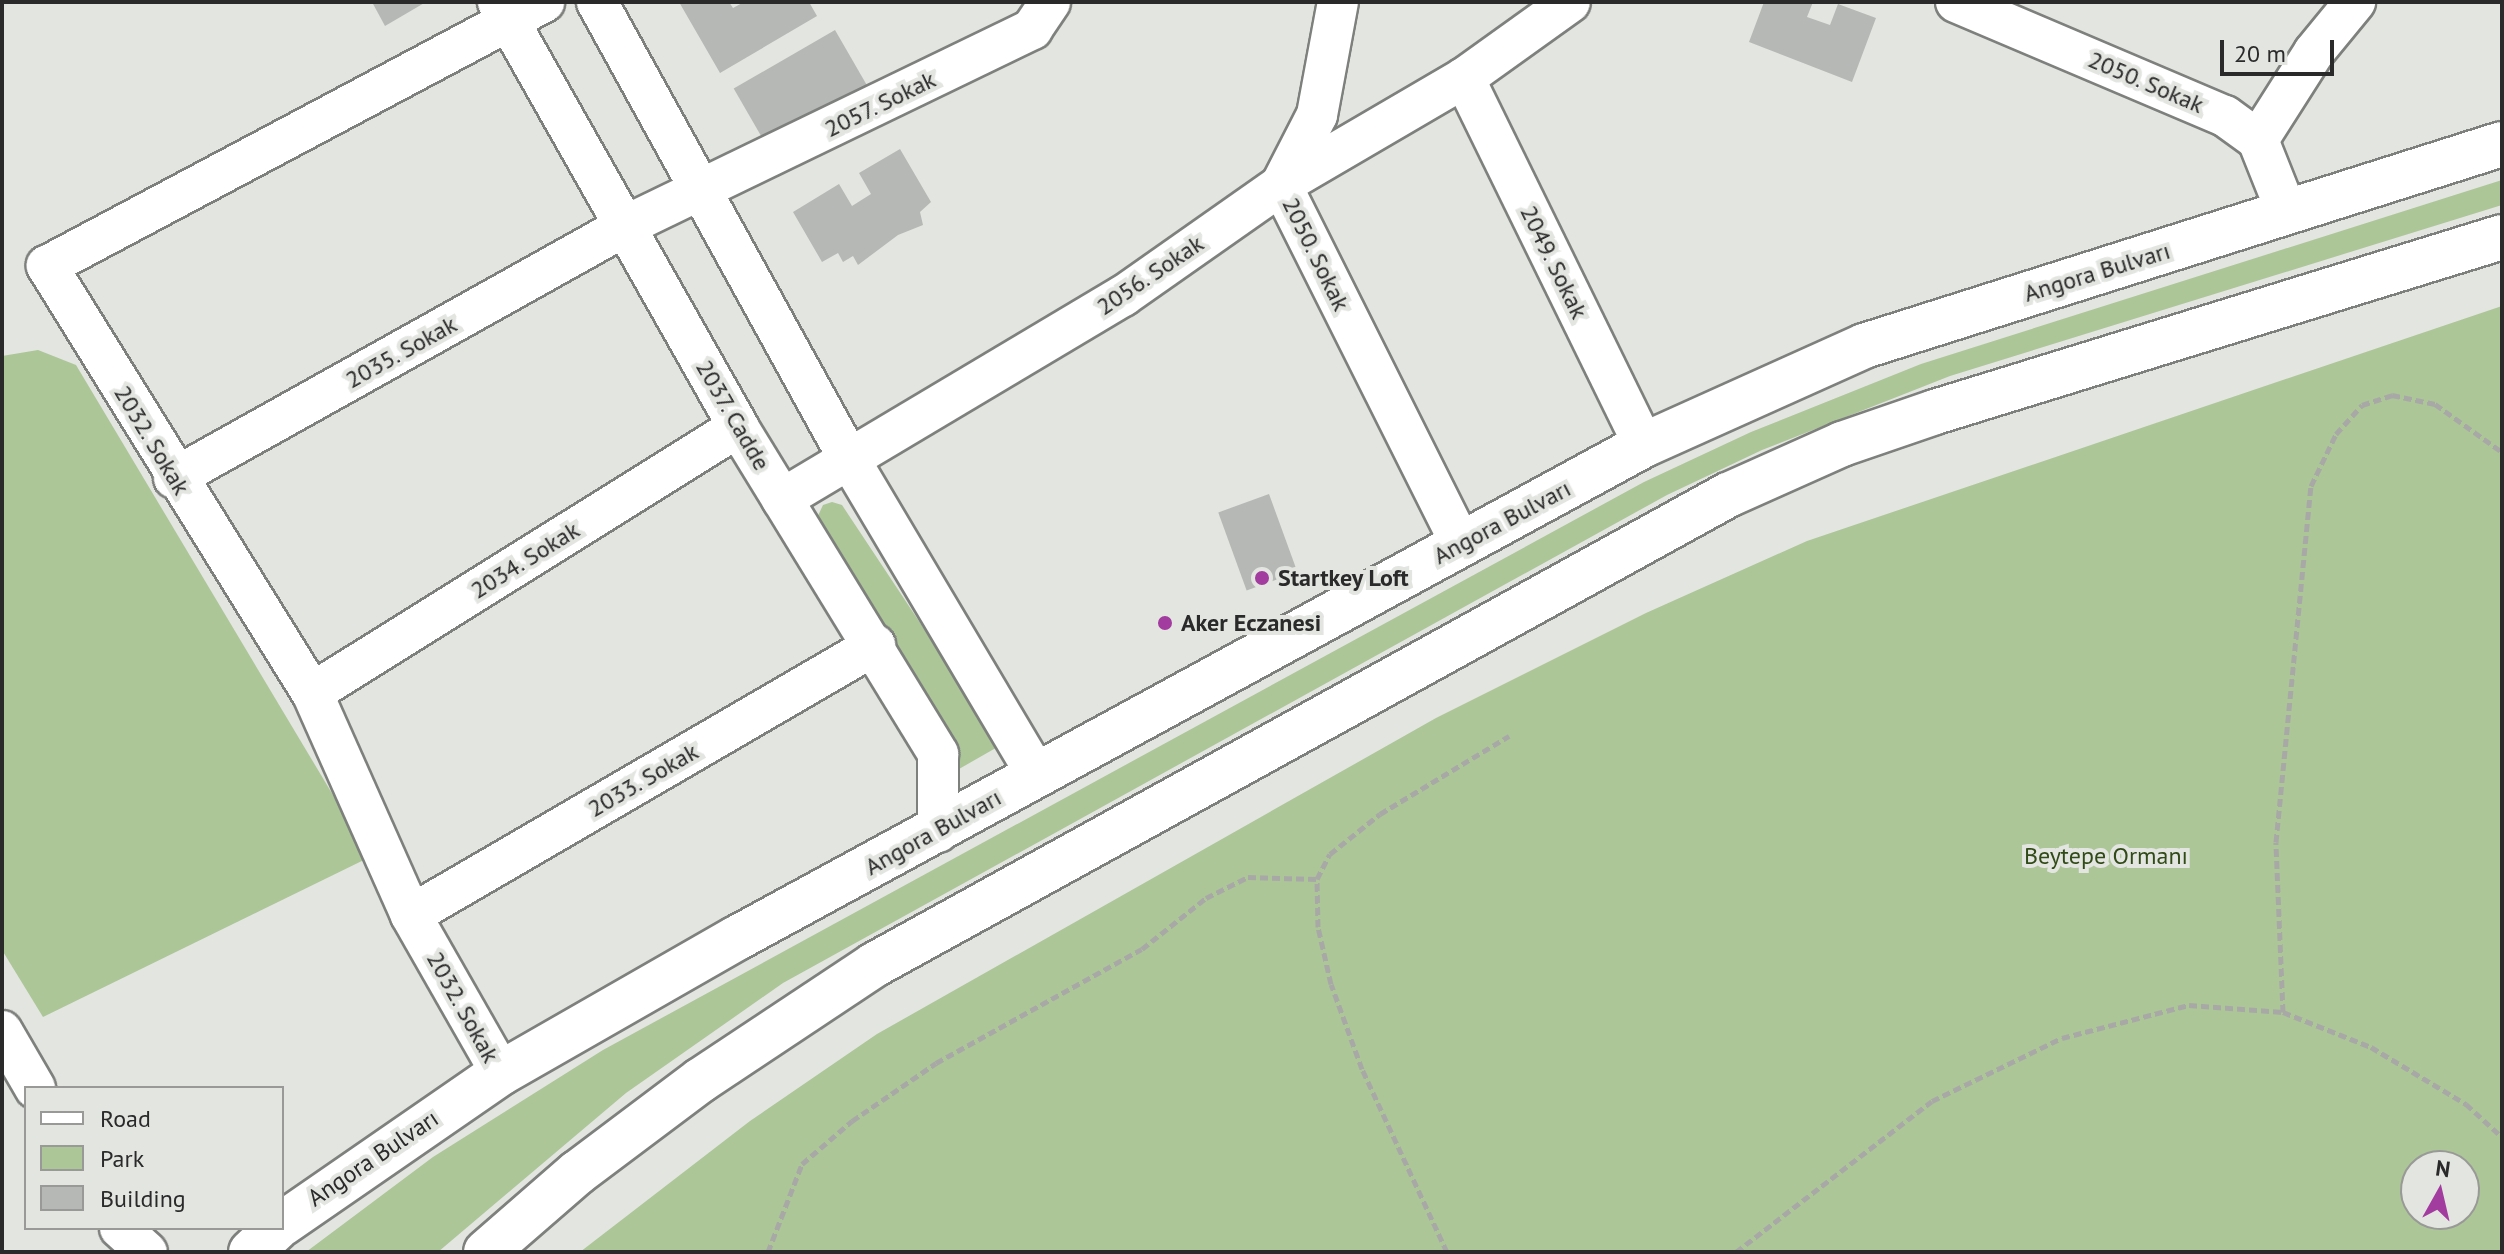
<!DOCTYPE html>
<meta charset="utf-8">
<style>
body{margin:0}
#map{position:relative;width:2504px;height:1254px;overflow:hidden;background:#e3e5e1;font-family:"PT Sans",sans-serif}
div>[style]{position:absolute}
.green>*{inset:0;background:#acc697}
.building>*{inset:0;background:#b6b8b5;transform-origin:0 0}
.path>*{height:5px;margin-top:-2.5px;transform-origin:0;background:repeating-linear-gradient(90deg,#a8a9a6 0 8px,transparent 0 12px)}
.roads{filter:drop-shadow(2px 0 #7e807d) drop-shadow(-2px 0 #7e807d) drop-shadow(0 2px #7e807d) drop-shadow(0 -2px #7e807d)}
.minor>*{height:40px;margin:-20px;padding:0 20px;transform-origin:20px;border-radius:20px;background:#fff}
.primary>*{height:44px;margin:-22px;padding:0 22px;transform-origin:22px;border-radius:22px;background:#fff}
.dots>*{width:22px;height:22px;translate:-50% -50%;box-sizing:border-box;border:4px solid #e3e5e1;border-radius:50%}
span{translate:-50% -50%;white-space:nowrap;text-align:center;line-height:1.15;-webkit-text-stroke:8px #e3e5e1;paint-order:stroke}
.street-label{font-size:24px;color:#292a29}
.poi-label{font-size:24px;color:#292a29;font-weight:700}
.left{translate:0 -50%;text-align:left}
.park-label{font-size:24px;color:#314b17}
.frame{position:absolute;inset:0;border:4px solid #292a29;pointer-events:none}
.legend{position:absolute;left:24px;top:1086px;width:260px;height:144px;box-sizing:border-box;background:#e3e5e1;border:2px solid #999a97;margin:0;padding:10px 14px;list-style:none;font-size:24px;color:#292a29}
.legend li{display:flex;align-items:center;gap:16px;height:40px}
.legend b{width:40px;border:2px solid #999a97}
.north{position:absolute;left:2400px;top:1150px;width:80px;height:80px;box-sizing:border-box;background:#e3e5e1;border:2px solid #999a97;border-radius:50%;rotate:8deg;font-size:22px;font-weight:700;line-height:32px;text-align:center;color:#292a29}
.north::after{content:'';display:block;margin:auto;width:28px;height:36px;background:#a33c9f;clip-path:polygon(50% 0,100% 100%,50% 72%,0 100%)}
.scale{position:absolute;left:2220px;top:40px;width:114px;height:36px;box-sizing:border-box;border:4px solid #292a29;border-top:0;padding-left:10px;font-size:24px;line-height:28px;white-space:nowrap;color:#292a29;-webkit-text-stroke:6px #e3e5e1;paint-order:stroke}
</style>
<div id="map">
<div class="green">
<div style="clip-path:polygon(2502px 180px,2502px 205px,1950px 376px,1762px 450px,1667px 495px,783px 983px,626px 1093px,438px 1252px,306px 1252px,433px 1157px,603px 1050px,1644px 482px,1751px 432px,1921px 364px)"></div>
<div style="clip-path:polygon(evenodd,2502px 306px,2502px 1252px,580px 1252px,750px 1121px,877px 1034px,1436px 718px,1646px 613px,1807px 541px,2502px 306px,2416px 1166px,2464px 1166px,2464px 1214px,2416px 1214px,2416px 1166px)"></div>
<div style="clip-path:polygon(38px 350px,76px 365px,370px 857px,43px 1017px,2px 950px,2px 356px)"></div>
<div style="clip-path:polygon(832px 502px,842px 505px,1001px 745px,959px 769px,946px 728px,822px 534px,816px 520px,823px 505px)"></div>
</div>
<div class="building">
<div style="clip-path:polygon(372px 2px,426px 2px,385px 26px)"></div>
<div style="clip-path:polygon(679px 2px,729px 2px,733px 8px,744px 2px,809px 2px,817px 16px,720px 73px)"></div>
<div style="clip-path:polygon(1764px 2px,1813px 2px,1807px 17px,1830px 25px,1838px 4px,1876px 18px,1852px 82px,1749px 42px)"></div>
<div style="left:835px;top:30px;width:69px;height:117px;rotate:60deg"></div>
<div style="clip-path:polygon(900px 149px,931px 202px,920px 212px,923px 225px,898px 235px,858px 265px,853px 256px,843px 262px,838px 253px,822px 262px,793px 212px,839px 184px,852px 206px,871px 194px,859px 173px)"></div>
<div style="left:1269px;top:494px;width:83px;height:54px;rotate:70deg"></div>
</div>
<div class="path">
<div style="left:2283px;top:1012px;width:170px;rotate:-92.4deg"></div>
<div style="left:2276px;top:842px;width:358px;rotate:-84.4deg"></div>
<div style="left:2311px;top:486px;width:58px;rotate:-64.3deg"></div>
<div style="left:2336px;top:434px;width:39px;rotate:-48deg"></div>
<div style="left:2362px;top:405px;width:32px;rotate:-18deg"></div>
<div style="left:2392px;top:395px;width:44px;rotate:11.8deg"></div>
<div style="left:2435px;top:404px;width:82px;rotate:35.6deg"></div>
<div style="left:768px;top:1252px;width:94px;rotate:-68.9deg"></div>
<div style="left:802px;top:1164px;width:66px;rotate:-40.7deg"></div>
<div style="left:852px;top:1121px;width:102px;rotate:-34.6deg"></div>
<div style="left:936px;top:1063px;width:235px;rotate:-29deg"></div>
<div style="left:1142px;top:949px;width:82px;rotate:-38.6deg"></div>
<div style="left:1206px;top:898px;width:47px;rotate:-26.6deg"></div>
<div style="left:1248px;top:877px;width:69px;rotate:1.7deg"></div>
<div style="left:1447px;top:1252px;width:202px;rotate:-114.9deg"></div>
<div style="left:1362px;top:1069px;width:90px;rotate:-110deg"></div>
<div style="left:1331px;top:984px;width:58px;rotate:-102.8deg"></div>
<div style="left:1318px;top:927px;width:48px;rotate:-91.2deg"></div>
<div style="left:1317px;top:879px;width:28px;rotate:-63deg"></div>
<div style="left:1330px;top:854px;width:64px;rotate:-38.7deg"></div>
<div style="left:1380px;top:814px;width:151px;rotate:-31.2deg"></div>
<div style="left:1736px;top:1252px;width:247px;rotate:-37.6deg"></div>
<div style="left:1932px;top:1101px;width:144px;rotate:-25.9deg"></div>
<div style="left:2062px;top:1038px;width:131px;rotate:-14.6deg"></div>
<div style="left:2189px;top:1005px;width:94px;rotate:4.3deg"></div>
<div style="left:2283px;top:1012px;width:95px;rotate:21.7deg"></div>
<div style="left:2371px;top:1047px;width:111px;rotate:31deg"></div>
<div style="left:2466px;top:1104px;width:49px;rotate:42.5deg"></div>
</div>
<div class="roads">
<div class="minor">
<div style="left:498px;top:2px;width:488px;rotate:60.5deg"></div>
<div style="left:738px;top:427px;width:383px;rotate:58.5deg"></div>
<div style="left:938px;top:754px;width:78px;rotate:90deg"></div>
<div style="left:597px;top:2px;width:520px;rotate:61.12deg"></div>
<div style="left:848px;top:457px;width:369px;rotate:59.3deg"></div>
<div style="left:1956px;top:2px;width:292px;rotate:23deg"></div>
<div style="left:2225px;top:116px;width:41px;rotate:36deg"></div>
<div style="left:2258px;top:140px;width:79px;rotate:68.3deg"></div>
<div style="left:1464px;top:78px;width:409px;rotate:63.9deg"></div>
<div style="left:2258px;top:140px;width:104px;rotate:-57.5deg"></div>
<div style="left:2314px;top:52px;width:65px;rotate:-50.6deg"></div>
<div style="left:174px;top:478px;width:519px;rotate:-29.18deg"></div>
<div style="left:627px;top:225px;width:450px;rotate:-25.8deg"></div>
<div style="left:1032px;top:29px;width:32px;rotate:-56deg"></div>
<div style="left:782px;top:499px;width:397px;rotate:-30.8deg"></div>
<div style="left:1123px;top:296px;width:193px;rotate:-35.1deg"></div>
<div style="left:1281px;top:185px;width:79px;rotate:-62.8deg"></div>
<div style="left:1317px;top:115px;width:115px;rotate:-79.5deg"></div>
<div style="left:1461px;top:544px;width:402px;rotate:-116.6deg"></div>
<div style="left:1281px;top:185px;width:212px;rotate:-30.3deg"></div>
<div style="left:1464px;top:78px;width:130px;rotate:-35.6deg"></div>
<div style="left:312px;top:693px;width:502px;rotate:-31.98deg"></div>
<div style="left:411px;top:915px;width:537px;rotate:-30.19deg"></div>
<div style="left:2px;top:1031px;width:66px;rotate:59.9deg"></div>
<div style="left:501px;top:1073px;width:182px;rotate:-119.7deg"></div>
<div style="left:411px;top:915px;width:243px;rotate:-114deg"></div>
<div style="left:312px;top:693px;width:503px;rotate:-121.82deg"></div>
<div style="left:47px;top:266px;width:563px;rotate:-27.98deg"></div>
<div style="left:120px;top:1228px;width:36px;rotate:42deg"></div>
</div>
<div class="primary">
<div style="left:282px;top:1224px;width:266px;rotate:-34.6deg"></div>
<div style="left:501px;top:1073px;width:272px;rotate:-29.8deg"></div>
<div style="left:737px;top:938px;width:1032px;rotate:-28.53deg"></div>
<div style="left:1644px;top:445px;width:241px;rotate:-24.2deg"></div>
<div style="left:1864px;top:346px;width:669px;rotate:-17.57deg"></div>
<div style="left:251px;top:1252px;width:35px;rotate:-43deg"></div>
<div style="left:486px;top:1252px;width:121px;rotate:-41deg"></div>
<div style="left:577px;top:1173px;width:155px;rotate:-36.9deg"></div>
<div style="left:701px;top:1080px;width:208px;rotate:-33.6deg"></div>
<div style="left:874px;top:965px;width:975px;rotate:-28.83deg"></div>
<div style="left:1728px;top:495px;width:125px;rotate:-24.1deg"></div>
<div style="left:1842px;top:444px;width:98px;rotate:-19deg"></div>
<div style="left:1935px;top:412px;width:593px;rotate:-17.15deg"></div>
</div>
</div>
<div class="dots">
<div style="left:1262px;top:578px;background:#a33c9f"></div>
<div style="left:1165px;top:623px;background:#a33c9f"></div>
</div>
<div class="street-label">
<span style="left:2146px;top:82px;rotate:23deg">2050. Sokak</span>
<span style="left:880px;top:104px;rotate:-26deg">2057. Sokak</span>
<span style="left:1316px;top:254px;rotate:64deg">2050. Sokak</span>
<span style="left:1554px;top:262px;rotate:64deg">2049. Sokak</span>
<span style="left:2097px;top:272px;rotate:-17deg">Angora Bulvarı</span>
<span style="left:1150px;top:275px;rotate:-34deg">2056. Sokak</span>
<span style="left:401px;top:352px;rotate:-29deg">2035. Sokak</span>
<span style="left:733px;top:415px;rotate:60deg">2037. Cadde</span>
<span style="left:152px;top:440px;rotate:59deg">2032. Sokak</span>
<span style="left:1502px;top:522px;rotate:-28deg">Angora Bulvarı</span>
<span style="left:525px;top:560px;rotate:-32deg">2034. Sokak</span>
<span style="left:643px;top:780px;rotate:-30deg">2033. Sokak</span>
<span style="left:933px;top:832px;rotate:-29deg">Angora Bulvarı</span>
<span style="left:463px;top:1007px;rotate:61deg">2032. Sokak</span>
<span style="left:373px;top:1158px;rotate:-34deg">Angora Bulvarı</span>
</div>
<div class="poi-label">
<span class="left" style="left:1278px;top:578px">Startkey Loft</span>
<span class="left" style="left:1181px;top:623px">Aker Eczanesi</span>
</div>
<div class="park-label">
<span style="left:2106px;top:856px">Beytepe Ormanı</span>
</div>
<div class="frame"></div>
<ul class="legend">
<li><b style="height:10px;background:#fff"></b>Road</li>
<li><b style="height:22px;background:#acc697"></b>Park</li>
<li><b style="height:22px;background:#b6b8b5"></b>Building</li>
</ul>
<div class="north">N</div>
<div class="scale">20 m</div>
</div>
